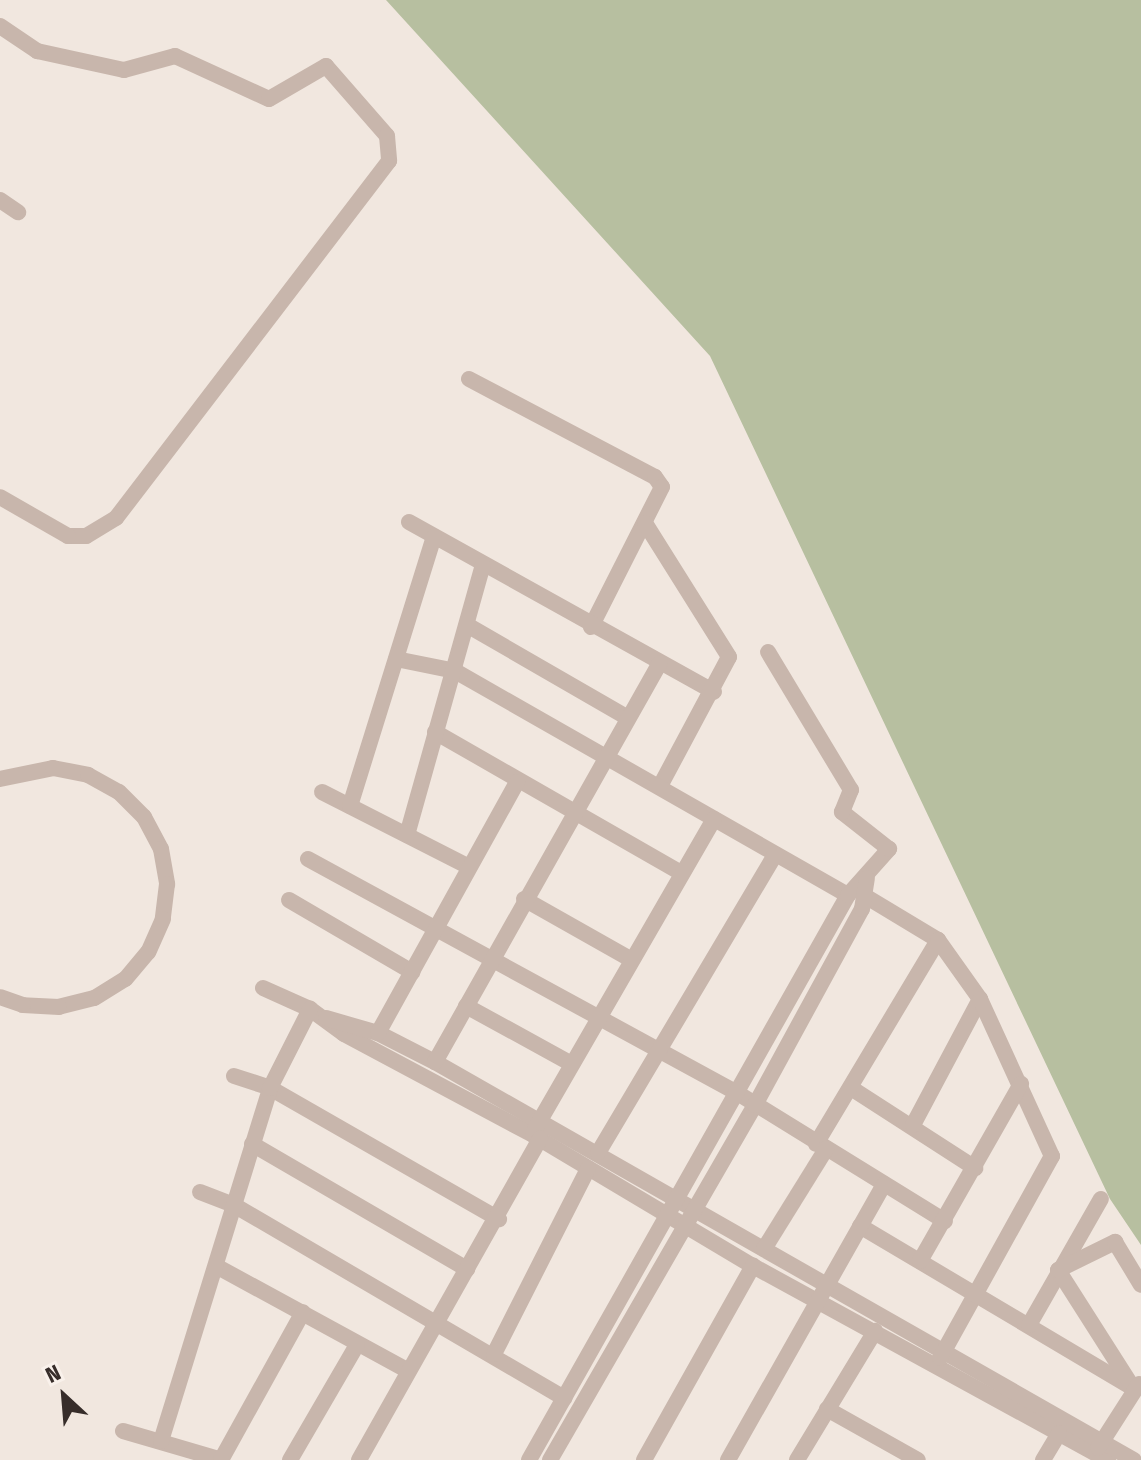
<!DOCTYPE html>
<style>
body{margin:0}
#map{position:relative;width:1141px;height:1460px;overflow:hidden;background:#f1e7df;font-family:"Fira Sans Condensed",sans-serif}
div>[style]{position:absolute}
.green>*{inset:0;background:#b7bfa0}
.street>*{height:16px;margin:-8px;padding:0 8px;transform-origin:8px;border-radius:8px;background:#c8b6ac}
span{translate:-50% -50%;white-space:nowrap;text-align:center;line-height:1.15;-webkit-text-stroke:7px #f9f1eb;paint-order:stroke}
.north{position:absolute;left:24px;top:1356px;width:80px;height:80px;-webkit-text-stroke:6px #f9f1eb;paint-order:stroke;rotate:334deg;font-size:22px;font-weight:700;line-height:32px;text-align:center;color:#372d2a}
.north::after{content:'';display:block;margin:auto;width:28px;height:36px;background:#372d2a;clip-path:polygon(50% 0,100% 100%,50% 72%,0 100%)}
</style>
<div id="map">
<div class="green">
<div style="clip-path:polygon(386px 0,1141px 0,1141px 1245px,1110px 1199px,710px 356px)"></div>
</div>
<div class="street">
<div style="left:0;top:26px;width:45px;rotate:34deg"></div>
<div style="left:37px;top:51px;width:89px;rotate:12.3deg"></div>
<div style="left:124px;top:70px;width:53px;rotate:-15.4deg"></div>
<div style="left:175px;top:56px;width:103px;rotate:24.6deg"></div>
<div style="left:269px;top:99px;width:66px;rotate:-30.1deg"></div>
<div style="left:326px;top:66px;width:93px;rotate:48.9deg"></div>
<div style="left:387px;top:136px;width:25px;rotate:85deg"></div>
<div style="left:389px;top:161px;width:449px;rotate:127.4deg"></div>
<div style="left:116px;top:518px;width:35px;rotate:149deg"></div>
<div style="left:86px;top:536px;width:18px;rotate:180deg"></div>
<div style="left:68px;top:536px;width:78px;rotate:-150.2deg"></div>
<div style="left:0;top:200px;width:22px;rotate:34deg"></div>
<div style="left:469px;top:379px;width:210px;rotate:27.8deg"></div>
<div style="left:655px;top:477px;width:12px;rotate:55deg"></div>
<div style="left:662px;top:487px;width:157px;rotate:116.9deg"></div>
<div style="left:409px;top:522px;width:349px;rotate:29.1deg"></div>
<div style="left:645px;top:523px;width:158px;rotate:57.9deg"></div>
<div style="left:729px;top:657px;width:146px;rotate:118.1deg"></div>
<div style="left:467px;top:625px;width:186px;rotate:30deg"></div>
<div style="left:396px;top:659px;width:60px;rotate:11.5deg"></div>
<div style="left:455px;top:671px;width:452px;rotate:29.7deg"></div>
<div style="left:435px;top:732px;width:281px;rotate:29.8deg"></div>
<div style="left:0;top:779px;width:54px;rotate:-11.7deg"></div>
<div style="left:53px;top:768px;width:36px;rotate:11deg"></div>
<div style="left:88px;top:775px;width:35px;rotate:29deg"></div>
<div style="left:119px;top:792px;width:35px;rotate:45deg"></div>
<div style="left:144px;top:817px;width:36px;rotate:62deg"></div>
<div style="left:161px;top:849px;width:36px;rotate:80deg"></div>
<div style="left:167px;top:884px;width:35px;rotate:97deg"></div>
<div style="left:163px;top:919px;width:36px;rotate:114deg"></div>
<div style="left:148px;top:952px;width:35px;rotate:130deg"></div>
<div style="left:125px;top:979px;width:36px;rotate:148deg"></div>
<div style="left:94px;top:998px;width:36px;rotate:166deg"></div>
<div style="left:59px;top:1007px;width:36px;rotate:-177deg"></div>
<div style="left:23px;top:1005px;width:24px;rotate:-161deg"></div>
<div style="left:322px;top:792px;width:165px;rotate:27deg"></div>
<div style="left:350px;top:806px;width:282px;rotate:-72.7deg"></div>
<div style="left:407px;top:835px;width:280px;rotate:-74.3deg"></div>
<div style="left:308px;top:859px;width:491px;rotate:28.6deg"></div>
<div style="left:739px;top:1094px;width:242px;rotate:31.7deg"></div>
<div style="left:865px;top:896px;width:85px;rotate:31.1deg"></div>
<div style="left:524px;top:899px;width:122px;rotate:29.5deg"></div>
<div style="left:289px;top:900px;width:143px;rotate:30.3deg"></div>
<div style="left:263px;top:988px;width:51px;rotate:24.1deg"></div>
<div style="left:310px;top:1009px;width:42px;rotate:36.3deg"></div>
<div style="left:344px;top:1034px;width:214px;rotate:28.1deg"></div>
<div style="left:533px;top:1135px;width:256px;rotate:30.8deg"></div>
<div style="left:753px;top:1266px;width:405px;rotate:28.7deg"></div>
<div style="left:466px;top:1006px;width:119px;rotate:28.7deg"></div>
<div style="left:326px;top:1018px;width:54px;rotate:16.1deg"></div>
<div style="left:378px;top:1033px;width:64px;rotate:27deg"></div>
<div style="left:435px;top:1062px;width:804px;rotate:29.66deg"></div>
<div style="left:378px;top:1033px;width:287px;rotate:-61deg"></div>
<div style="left:435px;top:1062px;width:458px;rotate:-60.6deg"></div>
<div style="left:234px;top:1076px;width:38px;rotate:18deg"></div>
<div style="left:270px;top:1088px;width:264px;rotate:29.8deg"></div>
<div style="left:851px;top:1088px;width:148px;rotate:32.8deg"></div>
<div style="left:913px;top:1125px;width:143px;rotate:-62deg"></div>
<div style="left:535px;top:1129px;width:358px;rotate:-60deg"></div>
<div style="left:252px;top:1144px;width:249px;rotate:30.2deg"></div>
<div style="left:816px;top:1144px;width:238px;rotate:-59.1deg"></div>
<div style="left:938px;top:940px;width:72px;rotate:54.6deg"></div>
<div style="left:980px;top:999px;width:173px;rotate:65.4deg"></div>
<div style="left:1052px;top:1156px;width:231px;rotate:119deg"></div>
<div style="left:598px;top:1153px;width:347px;rotate:-59.3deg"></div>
<div style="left:200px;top:1192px;width:34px;rotate:21deg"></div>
<div style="left:232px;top:1204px;width:385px;rotate:30.3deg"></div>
<div style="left:860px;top:1226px;width:317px;rotate:30.7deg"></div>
<div style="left:764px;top:1249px;width:118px;rotate:-58.2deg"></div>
<div style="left:920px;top:1261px;width:204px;rotate:-60.3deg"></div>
<div style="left:216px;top:1266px;width:217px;rotate:28.6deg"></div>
<div style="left:1029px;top:1325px;width:145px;rotate:-60.3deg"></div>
<div style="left:494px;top:1354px;width:208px;rotate:-63.1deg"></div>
<div style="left:1130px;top:1383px;width:134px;rotate:-122.5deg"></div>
<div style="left:1058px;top:1270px;width:64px;rotate:-26.2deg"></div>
<div style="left:1115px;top:1242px;width:50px;rotate:58.8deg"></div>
<div style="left:827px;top:1409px;width:104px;rotate:29.3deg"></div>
<div style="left:123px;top:1431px;width:103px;rotate:16.3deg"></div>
<div style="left:161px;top:1441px;width:369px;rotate:-72.8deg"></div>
<div style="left:270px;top:1088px;width:89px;rotate:-63.1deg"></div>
<div style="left:1098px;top:1448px;width:76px;rotate:-57.4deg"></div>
<div style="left:221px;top:1460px;width:169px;rotate:-61deg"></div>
<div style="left:290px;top:1460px;width:133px;rotate:-59.8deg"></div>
<div style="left:359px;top:1460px;width:369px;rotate:-60.6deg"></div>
<div style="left:529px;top:1460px;width:649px;rotate:-60.55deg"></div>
<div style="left:848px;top:895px;width:62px;rotate:-48.3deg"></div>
<div style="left:889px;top:849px;width:60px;rotate:-141.8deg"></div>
<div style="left:842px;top:812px;width:24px;rotate:-68deg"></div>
<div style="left:851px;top:790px;width:161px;rotate:-121deg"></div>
<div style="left:550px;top:1460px;width:410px;rotate:-60deg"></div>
<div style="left:755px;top:1105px;width:223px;rotate:-61.4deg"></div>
<div style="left:862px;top:909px;width:31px;rotate:-81deg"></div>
<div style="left:644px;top:1460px;width:223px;rotate:-60.7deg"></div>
<div style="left:728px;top:1460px;width:317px;rotate:-60.5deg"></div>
<div style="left:797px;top:1460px;width:151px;rotate:-58.8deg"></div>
<div style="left:1043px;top:1460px;width:31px;rotate:-59deg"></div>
</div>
<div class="north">N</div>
</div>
